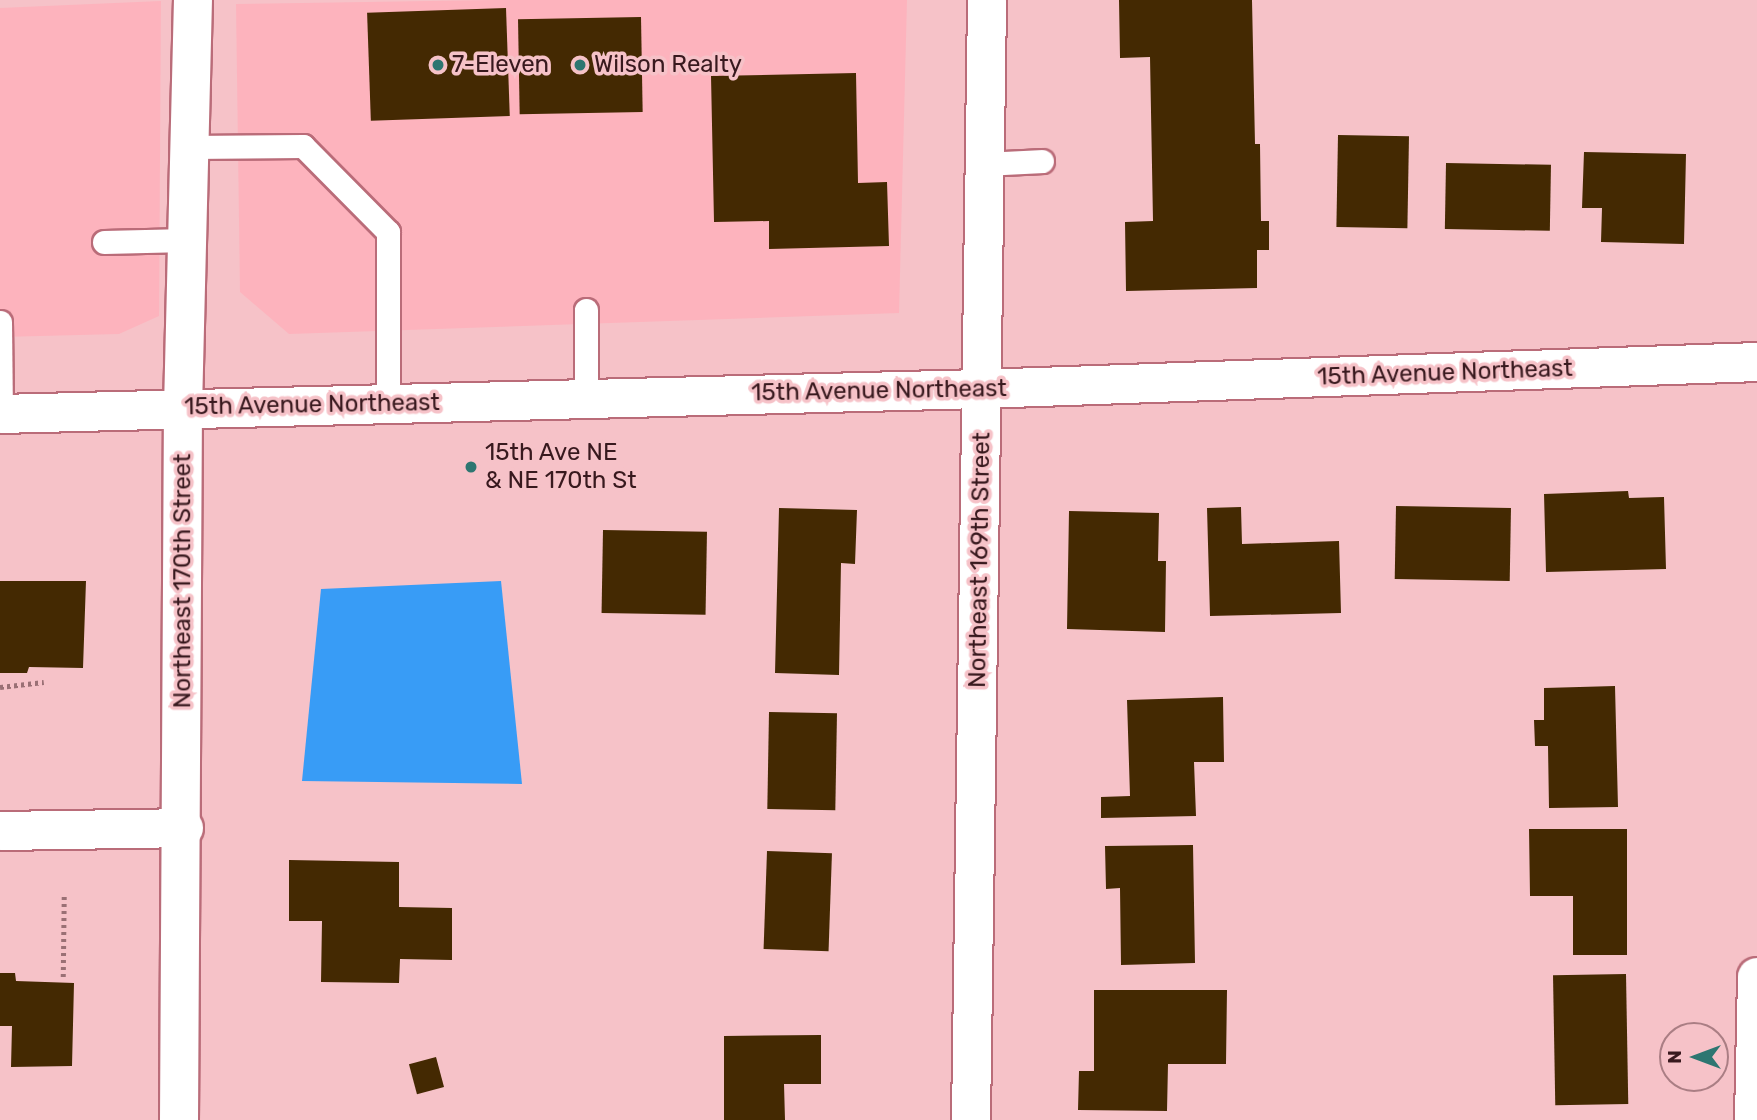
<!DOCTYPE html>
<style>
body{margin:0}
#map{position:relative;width:1757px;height:1120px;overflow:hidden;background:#f6c2c8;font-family:Rubik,sans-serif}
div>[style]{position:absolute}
.built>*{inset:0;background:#fdb3bd}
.water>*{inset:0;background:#389cf6}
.building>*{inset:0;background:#442902;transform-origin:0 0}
.path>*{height:4.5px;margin-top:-2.25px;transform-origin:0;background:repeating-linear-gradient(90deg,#9a7075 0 3.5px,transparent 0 7px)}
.roads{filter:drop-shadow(2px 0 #ba6c79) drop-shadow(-2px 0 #ba6c79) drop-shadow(0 2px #ba6c79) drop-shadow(0 -2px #ba6c79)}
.service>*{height:23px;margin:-11.5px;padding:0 11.5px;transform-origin:11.5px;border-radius:11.5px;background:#fff}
.minor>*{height:38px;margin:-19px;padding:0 19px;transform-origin:19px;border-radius:19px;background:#fff}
.secondary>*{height:38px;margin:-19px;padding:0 19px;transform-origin:19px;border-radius:19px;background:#fff}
.dots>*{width:19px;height:19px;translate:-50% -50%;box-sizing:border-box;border:4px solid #f6c2c8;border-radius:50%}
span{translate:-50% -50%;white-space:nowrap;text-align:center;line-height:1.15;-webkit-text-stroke:7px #f6c2c8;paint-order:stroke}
.poi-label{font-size:24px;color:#38191e}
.left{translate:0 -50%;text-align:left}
.street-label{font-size:24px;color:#38191e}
.north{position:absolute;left:1659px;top:1022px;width:70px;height:70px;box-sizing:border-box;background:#f6c2c8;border:2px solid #aa7e84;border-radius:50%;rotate:270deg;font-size:19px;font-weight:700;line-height:28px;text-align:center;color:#38191e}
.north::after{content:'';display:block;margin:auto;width:24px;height:32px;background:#2d7671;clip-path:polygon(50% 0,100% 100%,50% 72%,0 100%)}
</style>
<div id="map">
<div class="built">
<div style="clip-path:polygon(494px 0,907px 0,899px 313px,289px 334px,240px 292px,236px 4px)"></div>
<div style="clip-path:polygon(161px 1px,159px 316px,119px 334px,0 337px,0 8px)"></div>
</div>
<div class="water">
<div style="clip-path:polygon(501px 581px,522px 784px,302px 781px,321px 589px)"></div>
</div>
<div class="building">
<div style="clip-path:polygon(1119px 0,1252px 0,1255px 144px,1260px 144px,1261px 221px,1269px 221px,1269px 250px,1257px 250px,1257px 288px,1126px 291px,1125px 222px,1153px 221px,1150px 57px,1120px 58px)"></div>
<div style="left:506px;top:8px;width:108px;height:139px;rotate:88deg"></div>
<div style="left:641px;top:17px;width:95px;height:123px;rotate:89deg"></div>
<div style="clip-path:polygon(856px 73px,858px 183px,887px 182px,889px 246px,769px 249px,769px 221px,714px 222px,711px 76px)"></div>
<div style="left:1338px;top:135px;width:71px;height:92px;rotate:1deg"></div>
<div style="clip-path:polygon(1584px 152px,1686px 154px,1684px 244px,1601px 242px,1602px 208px,1582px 208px)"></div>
<div style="left:1446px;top:163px;width:105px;height:66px;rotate:1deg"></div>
<div style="clip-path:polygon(1628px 491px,1629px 498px,1664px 497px,1666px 569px,1546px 572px,1544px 494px)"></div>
<div style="left:1396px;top:506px;width:115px;height:73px;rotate:1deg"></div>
<div style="clip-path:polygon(1241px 507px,1242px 544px,1339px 541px,1341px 613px,1210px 616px,1207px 508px)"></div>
<div style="clip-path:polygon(779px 508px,857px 510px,855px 564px,841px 563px,839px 675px,775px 673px)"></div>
<div style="clip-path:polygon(1069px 511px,1159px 513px,1158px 561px,1166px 561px,1165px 632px,1067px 629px)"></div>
<div style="left:603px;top:530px;width:104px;height:83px;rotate:1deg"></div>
<div style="clip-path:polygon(0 581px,86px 581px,83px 668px,29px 667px,27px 673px,0 673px)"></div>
<div style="clip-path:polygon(1615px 686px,1618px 807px,1549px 808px,1548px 746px,1535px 746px,1534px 720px,1544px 720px,1544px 688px)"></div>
<div style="clip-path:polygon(1223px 697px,1224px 762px,1194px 762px,1196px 816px,1101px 818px,1101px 797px,1130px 796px,1127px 700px)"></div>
<div style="left:769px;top:712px;width:68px;height:97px;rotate:1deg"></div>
<div style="clip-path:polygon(1529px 829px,1627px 829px,1627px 955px,1573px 955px,1573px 896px,1530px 896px)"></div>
<div style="clip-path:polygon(1193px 845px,1195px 963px,1121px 965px,1120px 888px,1106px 889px,1105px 846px)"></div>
<div style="left:767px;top:851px;width:65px;height:98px;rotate:2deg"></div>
<div style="clip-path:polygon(289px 860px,399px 862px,399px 907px,452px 908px,452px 960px,400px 959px,399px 983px,321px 982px,322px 921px,289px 921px)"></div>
<div style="clip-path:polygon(0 973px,15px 973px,16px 981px,74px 983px,72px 1066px,11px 1067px,12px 1026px,0 1026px)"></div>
<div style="left:1626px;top:974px;width:130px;height:73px;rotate:89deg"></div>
<div style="clip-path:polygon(1094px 990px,1227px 990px,1226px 1064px,1168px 1064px,1167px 1111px,1078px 1110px,1079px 1071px,1094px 1071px)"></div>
<div style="clip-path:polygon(821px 1035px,821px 1084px,784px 1084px,785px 1120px,724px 1120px,724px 1036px)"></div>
<div style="left:436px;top:1057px;width:31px;height:28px;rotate:75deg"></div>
</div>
<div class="path">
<div style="left:0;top:687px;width:44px;rotate:-6.5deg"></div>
<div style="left:63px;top:977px;width:83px;rotate:-89.3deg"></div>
</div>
<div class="roads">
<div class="service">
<div style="left:190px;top:147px;width:113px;rotate:-0.5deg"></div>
<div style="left:303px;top:146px;width:121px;rotate:45.3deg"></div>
<div style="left:388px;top:232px;width:171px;rotate:90deg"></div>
<div style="left:985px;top:164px;width:57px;rotate:-3deg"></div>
<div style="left:104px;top:242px;width:83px;rotate:-1.4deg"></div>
<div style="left:586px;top:310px;width:88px;rotate:90deg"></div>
<div style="left:0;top:322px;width:92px;rotate:89.4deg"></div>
</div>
<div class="minor">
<div style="left:0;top:831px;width:184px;rotate:-0.9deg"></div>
<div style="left:179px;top:1120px;width:712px;rotate:-89.68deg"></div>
<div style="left:183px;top:408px;width:408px;rotate:-88.6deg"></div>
<div style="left:971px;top:1120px;width:1120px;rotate:-89.18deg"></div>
<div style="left:1754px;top:1120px;width:143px;rotate:-88.8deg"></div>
</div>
<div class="secondary">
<div style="left:0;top:414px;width:981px;rotate:-1.46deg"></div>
<div style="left:981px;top:389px;width:776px;rotate:-1.99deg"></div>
</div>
</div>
<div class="dots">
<div style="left:438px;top:65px;background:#2d7671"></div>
<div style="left:580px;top:65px;background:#2d7671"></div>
<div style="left:471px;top:467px;background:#2d7671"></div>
</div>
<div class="poi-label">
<span class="left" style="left:452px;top:65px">7-Eleven</span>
<span class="left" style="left:594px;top:65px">Wilson Realty</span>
<span class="left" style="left:485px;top:467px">15th Ave NE<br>&amp; NE 170th St</span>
</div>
<div class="street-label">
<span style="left:1445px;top:373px;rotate:-2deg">15th Avenue Northeast</span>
<span style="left:879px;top:391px;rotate:-1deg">15th Avenue Northeast</span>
<span style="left:312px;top:405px;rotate:-1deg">15th Avenue Northeast</span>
<span style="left:980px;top:560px;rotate:-89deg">Northeast 169th Street</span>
<span style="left:183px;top:581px;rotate:-90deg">Northeast 170th Street</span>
</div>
<div class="north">N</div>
</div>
